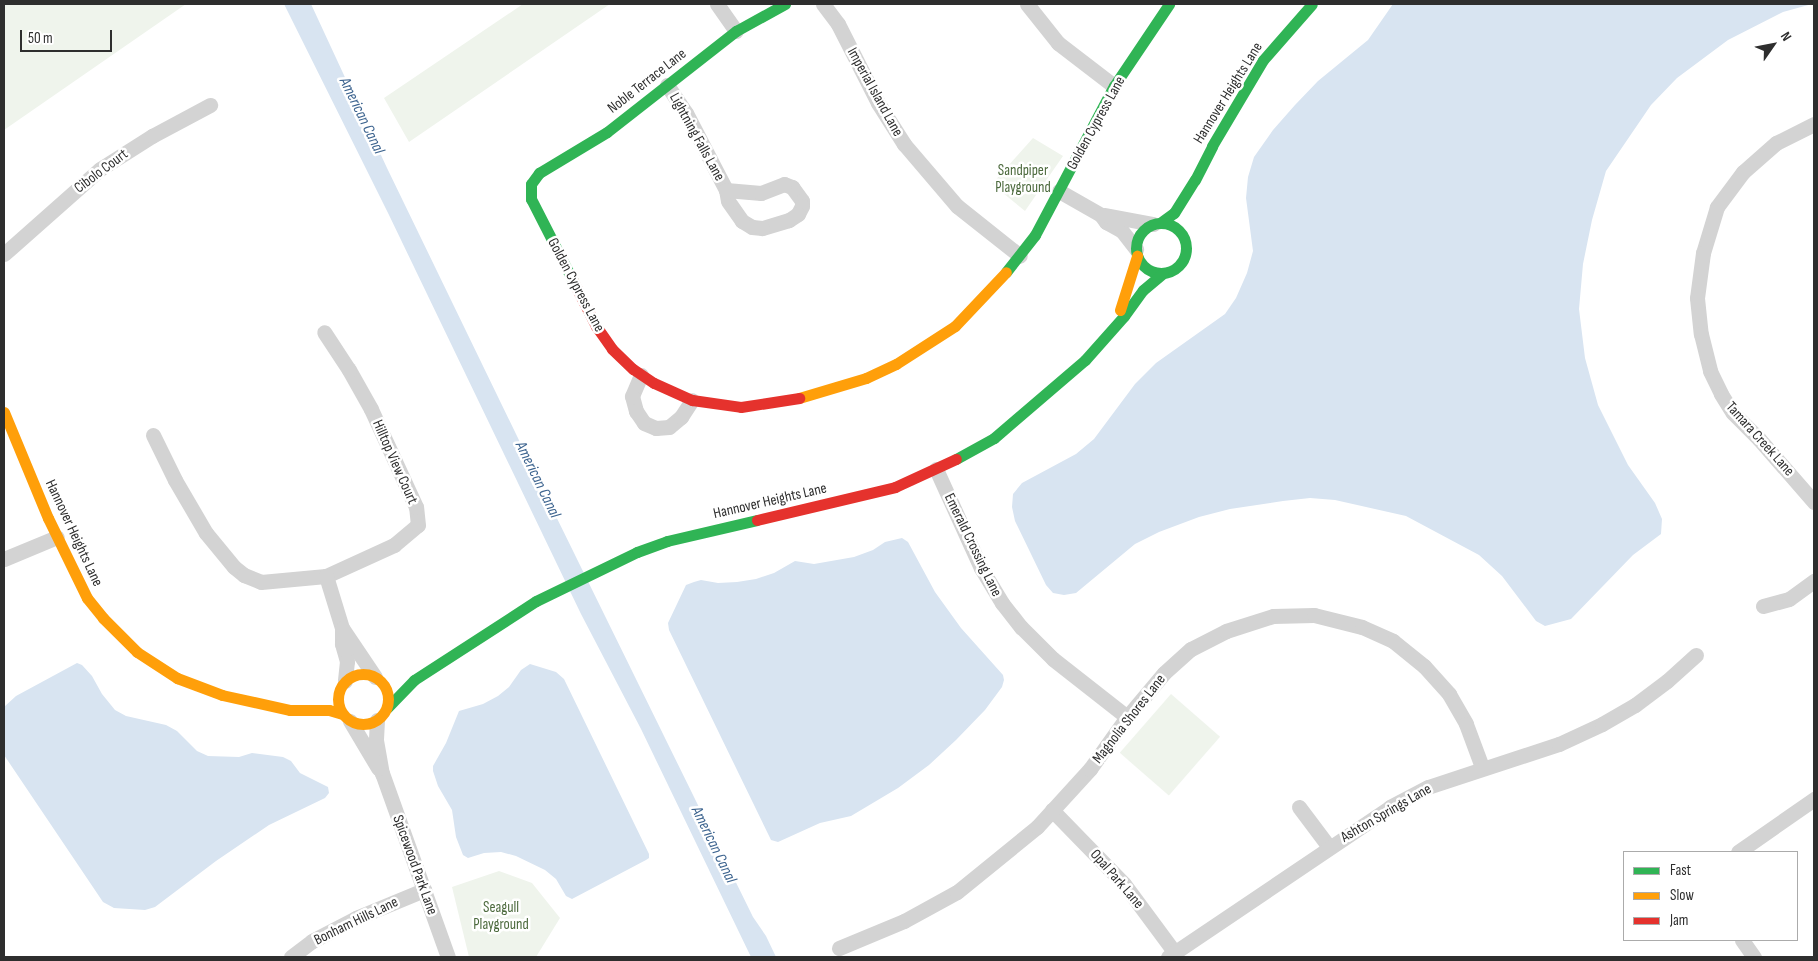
<!DOCTYPE html>
<style>
body{margin:0}
#map{position:relative;width:1818px;height:961px;overflow:hidden;background:#fff;font-family:"Sofia Sans Condensed",sans-serif}
div>[style]{position:absolute}
.green>*{inset:0;background:#eff4ec;transform-origin:0 0}
.water>*{inset:0;background:#d8e4f1}
.street>*{height:15px;margin:-7.5px;padding:0 7.5px;transform-origin:7.5px;border-radius:7.5px;background:#d3d3d3}
.fast>*{height:11px;margin:-5.5px;padding:0 5.5px;transform-origin:5.5px;border-radius:5.5px;background:#30b455}
.fast>.ring{margin:-5.5px;padding:0;box-sizing:content-box;background:none;border:11px solid #30b455;border-radius:50%}
.slow>*{height:11px;margin:-5.5px;padding:0 5.5px;transform-origin:5.5px;border-radius:5.5px;background:#ff9f0a}
.slow>.ring{margin:-5.5px;padding:0;box-sizing:content-box;background:none;border:11px solid #ff9f0a;border-radius:50%}
.jam>*{height:11px;margin:-5.5px;padding:0 5.5px;transform-origin:5.5px;border-radius:5.5px;background:#e5322d}
span{translate:-50% -50%;white-space:nowrap;text-align:center;line-height:1.15;-webkit-text-stroke:5px #fff;paint-order:stroke}
.street-label{font-size:15px;color:#2e2e2e}
.park-label{font-size:15px;color:#4b693c}
.water-label{font-size:16px;color:#3d648f;font-style:italic}
.frame{position:absolute;inset:0;border:5px solid #2e2e2e;pointer-events:none}
.legend{position:absolute;left:1623px;top:851px;width:175px;height:90px;box-sizing:border-box;background:#fff;border:1px solid #ababab;margin:0;padding:6px 9px;list-style:none;font-size:15px;color:#2e2e2e}
.legend li{display:flex;align-items:center;gap:10px;height:25px}
.legend b{width:25px;border:1px solid #ababab}
.north{position:absolute;left:1748px;top:20px;width:50px;height:50px;-webkit-text-stroke:4px #fff;paint-order:stroke;rotate:57deg;font-size:14px;font-weight:700;line-height:20px;text-align:center;color:#2e2e2e}
.north::after{content:'';display:block;margin:auto;width:18px;height:22px;background:#2e2e2e;clip-path:polygon(50% 0,100% 100%,50% 72%,0 100%)}
.scale{position:absolute;left:20px;top:30px;width:92px;height:22px;box-sizing:border-box;border:2px solid #2e2e2e;border-top:0;padding-left:6px;font-size:15px;line-height:18px;white-space:nowrap;color:#2e2e2e;-webkit-text-stroke:4px #fff;paint-order:stroke}
</style>
<div id="map">
<div class="green">
<div style="clip-path:polygon(4px 4px,186px 4px,4px 130px)"></div>
<div style="clip-path:polygon(523px 4px,610px 4px,409px 142px,384px 98px)"></div>
<div style="clip-path:polygon(1033px 138px,1063px 156px,1025px 211px,992px 184px)"></div>
<div style="left:1171px;top:694px;width:65px;height:78px;rotate:41deg"></div>
<div style="clip-path:polygon(499px 871px,532px 883px,560px 918px,536px 957px,469px 957px,452px 887px)"></div>
</div>
<div class="water">
<div style="clip-path:polygon(284px 4px,311px 4px,387px 168px,546px 496px,753px 917px,766px 936px,776px 957px,751px 957px,641px 729px,581px 614px,389px 215px)"></div>
<div style="clip-path:polygon(1393px 4px,1812px 4px,1783px 12px,1728px 40px,1677px 78px,1651px 105px,1606px 171px,1592px 220px,1583px 264px,1579px 309px,1585px 358px,1598px 405px,1628px 465px,1655px 503px,1662px 519px,1661px 534px,1633px 555px,1571px 619px,1545px 626px,1536px 621px,1502px 576px,1479px 555px,1406px 516px,1335px 500px,1310px 498px,1283px 501px,1230px 509px,1199px 517px,1159px 532px,1135px 544px,1076px 593px,1064px 595px,1053px 593px,1046px 585px,1015px 521px,1012px 507px,1013px 494px,1022px 483px,1076px 454px,1094px 439px,1135px 384px,1156px 363px,1225px 314px,1236px 298px,1247px 273px,1253px 251px,1246px 198px,1248px 177px,1254px 157px,1273px 130px,1295px 105px,1318px 81px,1368px 40px)"></div>
<div style="clip-path:polygon(902px 538px,908px 542px,935px 592px,961px 628px,1003px 675px,1004px 680px,1002px 687px,985px 710px,956px 740px,929px 765px,898px 788px,851px 816px,820px 823px,778px 842px,771px 840px,669px 630px,668px 623px,686px 585px,694px 582px,701px 580px,718px 583px,737px 582px,756px 579px,774px 573px,795px 561px,814px 564px,854px 557px,873px 550px,885px 542px)"></div>
<div style="clip-path:polygon(77px 663px,82px 665px,92px 676px,102px 694px,115px 710px,126px 716px,166px 725px,177px 731px,197px 751px,208px 756px,239px 757px,252px 753px,283px 757px,291px 761px,300px 773px,328px 787px,329px 793px,325px 798px,269px 825px,216px 861px,155px 907px,145px 910px,114px 908px,103px 902px,4px 755px,4px 707px,16px 696px)"></div>
<div style="clip-path:polygon(530px 664px,556px 672px,564px 679px,649px 854px,649px 858px,646px 860px,572px 899px,566px 896px,556px 879px,545px 870px,516px 856px,501px 852px,484px 853px,468px 858px,463px 855px,456px 837px,452px 810px,438px 786px,433px 771px,433px 766px,446px 743px,459px 711px,483px 704px,498px 696px,509px 687px,521px 670px)"></div>
</div>
<div class="street">
<div style="left:717px;top:4px;width:33px;rotate:55deg"></div>
<div style="left:823px;top:4px;width:25px;rotate:53deg"></div>
<div style="left:838px;top:24px;width:89px;rotate:63.1deg"></div>
<div style="left:878px;top:103px;width:49px;rotate:57.6deg"></div>
<div style="left:904px;top:144px;width:82px;rotate:49.5deg"></div>
<div style="left:957px;top:206px;width:80px;rotate:38.4deg"></div>
<div style="left:1027px;top:4px;width:50px;rotate:51.5deg"></div>
<div style="left:1058px;top:43px;width:71px;rotate:37.5deg"></div>
<div style="left:667px;top:85px;width:34px;rotate:56deg"></div>
<div style="left:686px;top:113px;width:87px;rotate:62.5deg"></div>
<div style="left:1814px;top:124px;width:42px;rotate:153.4deg"></div>
<div style="left:1776px;top:143px;width:44px;rotate:138.7deg"></div>
<div style="left:1743px;top:172px;width:44px;rotate:126.6deg"></div>
<div style="left:1717px;top:207px;width:48px;rotate:106.9deg"></div>
<div style="left:1703px;top:253px;width:45px;rotate:97.6deg"></div>
<div style="left:1697px;top:298px;width:36px;rotate:84deg"></div>
<div style="left:1701px;top:334px;width:38px;rotate:76deg"></div>
<div style="left:1710px;top:371px;width:25px;rotate:64deg"></div>
<div style="left:1721px;top:394px;width:22px;rotate:58deg"></div>
<div style="left:1733px;top:413px;width:37px;rotate:45deg"></div>
<div style="left:1759px;top:439px;width:84px;rotate:48.9deg"></div>
<div style="left:784px;top:184px;width:9px;rotate:21deg"></div>
<div style="left:792px;top:187px;width:17px;rotate:54deg"></div>
<div style="left:802px;top:201px;width:5px;rotate:90deg"></div>
<div style="left:802px;top:206px;width:9px;rotate:117deg"></div>
<div style="left:798px;top:214px;width:11px;rotate:146deg"></div>
<div style="left:789px;top:220px;width:28px;rotate:163deg"></div>
<div style="left:762px;top:228px;width:10px;rotate:-174deg"></div>
<div style="left:752px;top:227px;width:12px;rotate:-149deg"></div>
<div style="left:742px;top:221px;width:24px;rotate:-125deg"></div>
<div style="left:728px;top:201px;width:11px;rotate:-100deg"></div>
<div style="left:726px;top:190px;width:35px;rotate:5deg"></div>
<div style="left:761px;top:193px;width:25px;rotate:-21deg"></div>
<div style="left:1059px;top:191px;width:48px;rotate:29.7deg"></div>
<div style="left:1101px;top:215px;width:9px;rotate:54deg"></div>
<div style="left:1106px;top:222px;width:18px;rotate:29deg"></div>
<div style="left:1122px;top:231px;width:23px;rotate:52deg"></div>
<div style="left:1105px;top:215px;width:49px;rotate:10.6deg"></div>
<div style="left:4px;top:254px;width:128px;rotate:-41.5deg"></div>
<div style="left:100px;top:169px;width:62px;rotate:-32.4deg"></div>
<div style="left:152px;top:136px;width:66px;rotate:-28.1deg"></div>
<div style="left:641px;top:375px;width:23px;rotate:113deg"></div>
<div style="left:632px;top:396px;width:16px;rotate:75deg"></div>
<div style="left:636px;top:411px;width:14px;rotate:56deg"></div>
<div style="left:644px;top:423px;width:13px;rotate:23deg"></div>
<div style="left:656px;top:428px;width:13px;rotate:-4deg"></div>
<div style="left:669px;top:427px;width:16px;rotate:-40deg"></div>
<div style="left:681px;top:417px;width:20px;rotate:-57deg"></div>
<div style="left:153px;top:435px;width:50px;rotate:63.9deg"></div>
<div style="left:175px;top:480px;width:61px;rotate:59.7deg"></div>
<div style="left:206px;top:533px;width:44px;rotate:50.5deg"></div>
<div style="left:234px;top:567px;width:13px;rotate:39deg"></div>
<div style="left:244px;top:575px;width:18px;rotate:22deg"></div>
<div style="left:261px;top:582px;width:65px;rotate:-5.3deg"></div>
<div style="left:326px;top:576px;width:75px;rotate:-24.5deg"></div>
<div style="left:394px;top:545px;width:31px;rotate:-40deg"></div>
<div style="left:418px;top:525px;width:18px;rotate:-96deg"></div>
<div style="left:416px;top:507px;width:108px;rotate:-114.7deg"></div>
<div style="left:371px;top:409px;width:45px;rotate:-119.4deg"></div>
<div style="left:349px;top:370px;width:45px;rotate:-123.3deg"></div>
<div style="left:936px;top:469px;width:109px;rotate:65.6deg"></div>
<div style="left:981px;top:568px;width:41px;rotate:59deg"></div>
<div style="left:1002px;top:603px;width:31px;rotate:52deg"></div>
<div style="left:1021px;top:627px;width:45px;rotate:45deg"></div>
<div style="left:1053px;top:659px;width:94px;rotate:38.1deg"></div>
<div style="left:4px;top:559px;width:57px;rotate:-22.5deg"></div>
<div style="left:326px;top:576px;width:54px;rotate:72.9deg"></div>
<div style="left:342px;top:628px;width:59px;rotate:56deg"></div>
<div style="left:1763px;top:606px;width:27px;rotate:-15deg"></div>
<div style="left:1789px;top:599px;width:31px;rotate:-36deg"></div>
<div style="left:342px;top:629px;width:15px;rotate:90deg"></div>
<div style="left:342px;top:644px;width:18px;rotate:74deg"></div>
<div style="left:347px;top:661px;width:20px;rotate:96deg"></div>
<div style="left:377px;top:720px;width:20px;rotate:93deg"></div>
<div style="left:376px;top:740px;width:34px;rotate:80deg"></div>
<div style="left:382px;top:773px;width:195px;rotate:70.3deg"></div>
<div style="left:350px;top:721px;width:55px;rotate:59.2deg"></div>
<div style="left:1299px;top:807px;width:50px;rotate:53.1deg"></div>
<div style="left:1052px;top:810px;width:103px;rotate:45.8deg"></div>
<div style="left:1124px;top:884px;width:86px;rotate:53.5deg"></div>
<div style="left:1738px;top:852px;width:93px;rotate:-34.9deg"></div>
<div style="left:1742px;top:940px;width:21px;rotate:55deg"></div>
<div style="left:839px;top:948px;width:70px;rotate:-22.6deg"></div>
<div style="left:904px;top:921px;width:60px;rotate:-28.7deg"></div>
<div style="left:957px;top:892px;width:103px;rotate:-39.1deg"></div>
<div style="left:1037px;top:827px;width:79px;rotate:-47.6deg"></div>
<div style="left:1090px;top:769px;width:64px;rotate:-54.6deg"></div>
<div style="left:1127px;top:717px;width:57px;rotate:-49.9deg"></div>
<div style="left:1164px;top:673px;width:36px;rotate:-42deg"></div>
<div style="left:1191px;top:649px;width:39px;rotate:-27deg"></div>
<div style="left:1226px;top:631px;width:49px;rotate:-17.7deg"></div>
<div style="left:1273px;top:616px;width:41px;rotate:-1.4deg"></div>
<div style="left:1314px;top:615px;width:49px;rotate:14deg"></div>
<div style="left:1362px;top:627px;width:34px;rotate:24deg"></div>
<div style="left:1393px;top:641px;width:40px;rotate:39deg"></div>
<div style="left:1424px;top:666px;width:38px;rotate:48deg"></div>
<div style="left:1449px;top:694px;width:34px;rotate:60deg"></div>
<div style="left:1466px;top:724px;width:46px;rotate:69.6deg"></div>
<div style="left:291px;top:957px;width:26px;rotate:-37deg"></div>
<div style="left:312px;top:941px;width:50px;rotate:-27.6deg"></div>
<div style="left:356px;top:918px;width:74px;rotate:-22.4deg"></div>
<div style="left:1168px;top:957px;width:268px;rotate:-34deg"></div>
<div style="left:1390px;top:807px;width:43px;rotate:-27.8deg"></div>
<div style="left:1428px;top:787px;width:138px;rotate:-18.2deg"></div>
<div style="left:1559px;top:744px;width:47px;rotate:-24.9deg"></div>
<div style="left:1602px;top:724px;width:38px;rotate:-30deg"></div>
<div style="left:1635px;top:705px;width:40px;rotate:-37deg"></div>
<div style="left:1667px;top:681px;width:39px;rotate:-42deg"></div>
</div>
<div class="fast">
<div style="left:1160px;top:223px;width:17px;rotate:-36deg"></div>
<div style="left:1174px;top:213px;width:39px;rotate:-58deg"></div>
<div style="left:1195px;top:180px;width:38px;rotate:-63deg"></div>
<div style="left:1212px;top:146px;width:100px;rotate:-59.3deg"></div>
<div style="left:1263px;top:60px;width:74px;rotate:-48.8deg"></div>
<div class="ring" style="left:1136px;top:223px;width:39px;height:39px"></div>
<div style="left:1006px;top:272px;width:47px;rotate:-51.9deg"></div>
<div style="left:1035px;top:235px;width:169px;rotate:-62.1deg"></div>
<div style="left:1114px;top:86px;width:99px;rotate:-56.1deg"></div>
<div style="left:573px;top:281px;width:92px;rotate:-117.1deg"></div>
<div style="left:531px;top:199px;width:15px;rotate:-90deg"></div>
<div style="left:531px;top:184px;width:14px;rotate:-54deg"></div>
<div style="left:539px;top:173px;width:79px;rotate:-31.1deg"></div>
<div style="left:607px;top:132px;width:164px;rotate:-38.1deg"></div>
<div style="left:736px;top:31px;width:56px;rotate:-28.9deg"></div>
<div style="left:956px;top:459px;width:43px;rotate:-28.9deg"></div>
<div style="left:994px;top:438px;width:120px;rotate:-40.6deg"></div>
<div style="left:1085px;top:360px;width:59px;rotate:-48.4deg"></div>
<div style="left:1124px;top:316px;width:32px;rotate:-54deg"></div>
<div style="left:1143px;top:290px;width:26px;rotate:-40deg"></div>
<div style="left:387px;top:708px;width:39px;rotate:-46deg"></div>
<div style="left:414px;top:680px;width:145px;rotate:-32.9deg"></div>
<div style="left:536px;top:601px;width:112px;rotate:-25.9deg"></div>
<div style="left:637px;top:552px;width:32px;rotate:-20deg"></div>
<div style="left:667px;top:541px;width:92px;rotate:-13.1deg"></div>
</div>
<div class="slow">
<div style="left:1120px;top:310px;width:57px;rotate:-72.5deg"></div>
<div style="left:799px;top:398px;width:70px;rotate:-16.6deg"></div>
<div style="left:866px;top:378px;width:33px;rotate:-25deg"></div>
<div style="left:896px;top:364px;width:70px;rotate:-32.8deg"></div>
<div style="left:955px;top:326px;width:74px;rotate:-46.6deg"></div>
<div style="left:4px;top:412px;width:115px;rotate:67.5deg"></div>
<div style="left:48px;top:518px;width:89px;rotate:64deg"></div>
<div style="left:87px;top:598px;width:26px;rotate:51deg"></div>
<div style="left:103px;top:618px;width:48px;rotate:45deg"></div>
<div style="left:137px;top:652px;width:48px;rotate:33deg"></div>
<div style="left:177px;top:678px;width:48px;rotate:20.7deg"></div>
<div style="left:222px;top:695px;width:70px;rotate:12.4deg"></div>
<div style="left:290px;top:710px;width:39px"></div>
<div style="left:329px;top:710px;width:14px;rotate:17deg"></div>
<div class="ring" style="left:338px;top:674px;width:39px;height:39px"></div>
</div>
<div class="jam">
<div style="left:573px;top:281px;width:51px;rotate:62.9deg"></div>
<div style="left:596px;top:326px;width:28px;rotate:55deg"></div>
<div style="left:612px;top:349px;width:29px;rotate:44deg"></div>
<div style="left:633px;top:369px;width:25px;rotate:34deg"></div>
<div style="left:654px;top:383px;width:42px;rotate:24.1deg"></div>
<div style="left:692px;top:400px;width:49px;rotate:8.1deg"></div>
<div style="left:741px;top:407px;width:59px;rotate:-8.8deg"></div>
<div style="left:757px;top:520px;width:142px;rotate:-13.4deg"></div>
<div style="left:895px;top:487px;width:67px;rotate:-24.7deg"></div>
</div>
<div class="street-label">
<span style="left:647px;top:81px;rotate:-38deg">Noble Terrace Lane</span>
<span style="left:875px;top:92px;rotate:61deg">Imperial Island Lane</span>
<span style="left:1228px;top:93px;rotate:-58deg">Hannover Heights Lane</span>
<span style="left:1096px;top:123px;rotate:-61deg">Golden Cypress Lane</span>
<span style="left:697px;top:137px;rotate:61deg">Lightning Falls Lane</span>
<span style="left:101px;top:171px;rotate:-37deg">Cibolo Court</span>
<span style="left:576px;top:285px;rotate:62deg">Golden Cypress Lane</span>
<span style="left:1760px;top:439px;rotate:48deg">Tamara Creek Lane</span>
<span style="left:395px;top:462px;rotate:66deg">Hilltop View Court</span>
<span style="left:770px;top:501px;rotate:-13deg">Hannover Heights Lane</span>
<span style="left:74px;top:533px;rotate:65deg">Hannover Heights Lane</span>
<span style="left:973px;top:545px;rotate:64deg">Emerald Crossing Lane</span>
<span style="left:1129px;top:719px;rotate:-52deg">Magnolia Shores Lane</span>
<span style="left:1386px;top:813px;rotate:-30deg">Ashton Springs Lane</span>
<span style="left:415px;top:865px;rotate:70deg">Spicewood Park Lane</span>
<span style="left:1117px;top:879px;rotate:49deg">Opal Park Lane</span>
<span style="left:356px;top:921px;rotate:-26deg">Bonham Hills Lane</span>
</div>
<div class="park-label">
<span style="left:1023px;top:179px">Sandpiper<br>Playground</span>
<span style="left:501px;top:916px">Seagull<br>Playground</span>
</div>
<div class="water-label">
<span style="left:361px;top:116px;rotate:64deg">American Canal</span>
<span style="left:537px;top:480px;rotate:64deg">American Canal</span>
<span style="left:713px;top:845px;rotate:64deg">American Canal</span>
</div>
<div class="frame"></div>
<ul class="legend">
<li><b style="height:6px;background:#30b455"></b>Fast</li>
<li><b style="height:6px;background:#ff9f0a"></b>Slow</li>
<li><b style="height:6px;background:#e5322d"></b>Jam</li>
</ul>
<div class="north">N</div>
<div class="scale">50 m</div>
</div>
